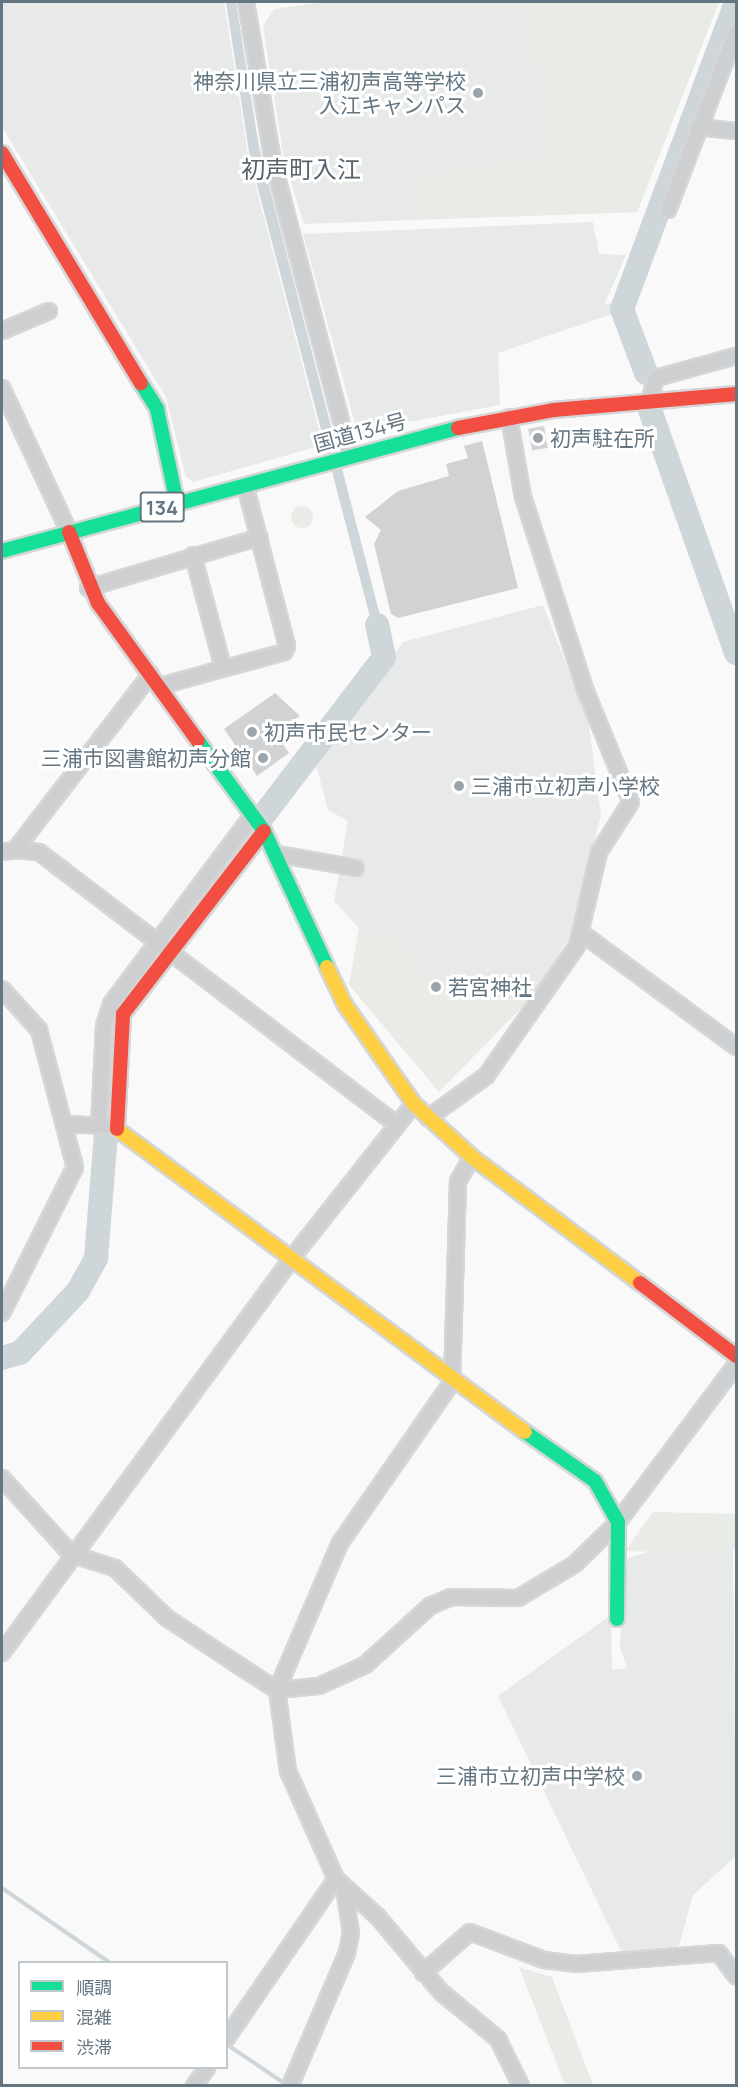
<!DOCTYPE html>
<meta charset="utf-8">
<style>
body{margin:0}
#map{position:relative;width:738px;height:2087px;overflow:hidden;background:#f9f9f9;font-family:Manrope,"Noto Sans JP",sans-serif}
div>[style]{position:absolute}
.built>*{inset:0;background:#e8e9e9}
.green>*{inset:0;background:#e8ebe6}
.round{border-radius:50%}
.water>*{inset:0;background:#ced6d9}
.pier>*{inset:0;background:#f9f9f9}
.stream>*{height:4px;margin:-2px;padding:0 2px;transform-origin:2px;border-radius:2px;background:#ced6d9}
.river>*{height:24px;margin:-12px;padding:0 12px;transform-origin:12px;border-radius:12px;background:#ced6d9}
.building>*{inset:0;background:#d0d2d3;transform-origin:0 0}
.roads{filter:drop-shadow(2px 0 #d5d6d7) drop-shadow(-2px 0 #d5d6d7) drop-shadow(0 2px #d5d6d7) drop-shadow(0 -2px #d5d6d7)}
.street>*{height:14px;margin:-7px;padding:0 7px;transform-origin:7px;border-radius:7px;background:#cecfd0}
.fast>*{height:14px;margin:-7px;padding:0 7px;transform-origin:7px;border-radius:7px;background:#16e098}
.slow>*{height:14px;margin:-7px;padding:0 7px;transform-origin:7px;border-radius:7px;background:#ffcf43}
.jam>*{height:14px;margin:-7px;padding:0 7px;transform-origin:7px;border-radius:7px;background:#f24e42}
.dots>*{width:16px;height:16px;translate:-50% -50%;box-sizing:border-box;border:3px solid #fff;border-radius:50%}
span{translate:-50% -50%;white-space:nowrap;text-align:center;line-height:1.15;-webkit-text-stroke:6px #fff;paint-order:stroke}
.shield-label span{padding:2px 4px;background:#fff;border:2px solid;border-radius:4px;-webkit-text-stroke-width:0}
.shield-label{font-size:20px;color:#657683;font-weight:700}
.poi-label{font-size:21px;color:#657683}
.right{translate:-100% -50%;text-align:right}
.left{translate:0 -50%;text-align:left}
.street-label{font-size:21px;color:#657683}
.quarter-label{font-size:24px;color:#57646e}
.frame{position:absolute;inset:0;border:3px solid #657683;pointer-events:none}
.legend{position:absolute;left:18px;top:1961px;width:210px;height:108px;box-sizing:border-box;background:#fff;border:2px solid #c1c8cd;margin:0;padding:8px 10px;list-style:none;font-size:18px;color:#657683}
.legend li{display:flex;align-items:center;gap:12px;height:30px}
.legend b{width:30px;border:2px solid #c1c8cd}
</style>
<div id="map">
<div class="built">
<div style="clip-path:polygon(2px 2px,224px 2px,249px 160px,323px 445px,193px 482px,186px 477px,166px 397px,2px 127px)"></div>
<div style="clip-path:polygon(324px 2px,719px 2px,637px 212px,304px 224px,284px 160px,263px 26px,274px 9px)"></div>
<div style="clip-path:polygon(593px 222px,599px 254px,626px 255px,604px 305px,612px 303px,615px 313px,498px 353px,500px 405px,365px 430px,355px 423px,303px 234px)"></div>
<div style="clip-path:polygon(543px 605px,588px 719px,601px 815px,569px 938px,532px 997px,427px 981px,407px 944px,359px 928px,334px 901px,348px 821px,328px 810px,315px 761px,403px 642px)"></div>
<div style="clip-path:polygon(733px 1546px,736px 1856px,693px 1895px,678px 1949px,621px 1951px,498px 1696px,611px 1615px,612px 1670px,627px 1668px,620px 1647px,625px 1559px,660px 1548px)"></div>
</div>
<div class="green">
<div style="clip-path:polygon(525px 2px,719px 2px,637px 212px,414px 219px,407px 178px,549px 155px)"></div>
<div class="round" style="left:291px;top:506px;width:22px;height:22px"></div>
<div style="clip-path:polygon(359px 928px,407px 944px,427px 981px,532px 997px,439px 1092px,349px 985px)"></div>
<div style="clip-path:polygon(653px 1512px,736px 1514px,736px 1547px,726px 1554px,625px 1551px)"></div>
<div style="clip-path:polygon(519px 1967px,552px 1977px,593px 2085px,565px 2085px)"></div>
</div>
<div class="water">
<div style="clip-path:polygon(226px 2px,236px 2px,259px 147px,385px 635px,386px 656px,381px 659px,250px 158px)"></div>
</div>
<div class="pier">
<div class="round" style="left:249px;top:158px;width:20px;height:20px"></div>
</div>
<div class="stream">
<div style="left:2px;top:1888px;width:130px;rotate:34.7deg"></div>
<div style="left:226px;top:2044px;width:73px;rotate:33.9deg"></div>
</div>
<div class="river">
<div style="left:646px;top:373px;width:68px;rotate:-110.6deg"></div>
<div style="left:622px;top:309px;width:327px;rotate:-69.6deg"></div>
<div style="left:650px;top:410px;width:258px;rotate:70.5deg"></div>
<div style="left:2px;top:1358px;width:19px;rotate:-16deg"></div>
<div style="left:20px;top:1353px;width:85px;rotate:-46.9deg"></div>
<div style="left:78px;top:1291px;width:38px;rotate:-61deg"></div>
<div style="left:96px;top:1258px;width:250px;rotate:-85.4deg"></div>
<div style="left:116px;top:1009px;width:442px;rotate:-52.7deg"></div>
<div style="left:384px;top:657px;width:33px;rotate:-102deg"></div>
</div>
<div class="building">
<div style="left:544px;top:426px;width:22px;height:16px;rotate:80deg"></div>
<div style="clip-path:polygon(482px 441px,518px 588px,398px 618px,391px 614px,374px 544px,381px 530px,365px 517px,398px 491px,449px 476px,446px 464px,468px 458px,464px 446px)"></div>
<div style="clip-path:polygon(275px 693px,300px 716px,275px 733px,289px 753px,257px 776px,224px 729px)"></div>
</div>
<div class="roads">
<div class="street">
<div style="left:246px;top:2px;width:162px;rotate:80.4deg"></div>
<div style="left:273px;top:162px;width:304px;rotate:75.3deg"></div>
<div style="left:698px;top:127px;width:38px;rotate:6deg"></div>
<div style="left:668px;top:210px;width:190px;rotate:-69deg"></div>
<div style="left:2px;top:331px;width:51px;rotate:-23.1deg"></div>
<div style="left:2px;top:388px;width:159px;rotate:65deg"></div>
<div style="left:650px;top:398px;width:21px;rotate:-73deg"></div>
<div style="left:656px;top:378px;width:83px;rotate:-15.4deg"></div>
<div style="left:193px;top:555px;width:117px;rotate:75.1deg"></div>
<div style="left:88px;top:588px;width:179px;rotate:-16.5deg"></div>
<div style="left:160px;top:686px;width:129px;rotate:-15.3deg"></div>
<div style="left:284px;top:652px;width:7px;rotate:-63deg"></div>
<div style="left:287px;top:646px;width:166px;rotate:-104.6deg"></div>
<div style="left:15px;top:850px;width:24px;rotate:5deg"></div>
<div style="left:39px;top:852px;width:450px;rotate:37.3deg"></div>
<div style="left:2px;top:852px;width:13px;rotate:-9deg"></div>
<div style="left:15px;top:850px;width:222px;rotate:-52.3deg"></div>
<div style="left:277px;top:854px;width:80px;rotate:10deg"></div>
<div style="left:583px;top:934px;width:190px;rotate:36.4deg"></div>
<div style="left:2px;top:989px;width:55px;rotate:47.9deg"></div>
<div style="left:39px;top:1030px;width:142px;rotate:75.3deg"></div>
<div style="left:75px;top:1167px;width:163px;rotate:116.6deg"></div>
<div style="left:428px;top:1118px;width:72px;rotate:-35.9deg"></div>
<div style="left:486px;top:1076px;width:159px;rotate:-55deg"></div>
<div style="left:577px;top:946px;width:97px;rotate:-76.8deg"></div>
<div style="left:599px;top:852px;width:59px;rotate:-57.4deg"></div>
<div style="left:631px;top:802px;width:119px;rotate:-112.2deg"></div>
<div style="left:586px;top:692px;width:205px;rotate:-107.9deg"></div>
<div style="left:523px;top:497px;width:81px;rotate:-99.9deg"></div>
<div style="left:65px;top:1124px;width:42px;rotate:2.7deg"></div>
<div style="left:99px;top:1126px;width:100px;rotate:-87.1deg"></div>
<div style="left:104px;top:1026px;width:23px;rotate:-72deg"></div>
<div style="left:111px;top:1004px;width:236px;rotate:-53.1deg"></div>
<div style="left:472px;top:1157px;width:28px;rotate:120deg"></div>
<div style="left:458px;top:1181px;width:201px;rotate:91.7deg"></div>
<div style="left:452px;top:1382px;width:196px;rotate:124.8deg"></div>
<div style="left:340px;top:1543px;width:160px;rotate:113.2deg"></div>
<div style="left:277px;top:1690px;width:82px;rotate:82.3deg"></div>
<div style="left:288px;top:1771px;width:118px;rotate:66deg"></div>
<div style="left:336px;top:1879px;width:57px;rotate:42.1deg"></div>
<div style="left:378px;top:1917px;width:98px;rotate:50deg"></div>
<div style="left:441px;top:1992px;width:74px;rotate:39.5deg"></div>
<div style="left:498px;top:2039px;width:52px;rotate:63.9deg"></div>
<div style="left:2px;top:1478px;width:103px;rotate:47.8deg"></div>
<div style="left:71px;top:1554px;width:46px;rotate:17.7deg"></div>
<div style="left:115px;top:1568px;width:72px;rotate:43.9deg"></div>
<div style="left:167px;top:1618px;width:85px;rotate:33.5deg"></div>
<div style="left:238px;top:1665px;width:46px;rotate:32.7deg"></div>
<div style="left:277px;top:1690px;width:42px;rotate:-5.4deg"></div>
<div style="left:319px;top:1686px;width:51px;rotate:-24.5deg"></div>
<div style="left:365px;top:1665px;width:88px;rotate:-42.2deg"></div>
<div style="left:430px;top:1606px;width:23px;rotate:-23deg"></div>
<div style="left:451px;top:1597px;width:67px;rotate:0.9deg"></div>
<div style="left:518px;top:1598px;width:66px;rotate:-30.8deg"></div>
<div style="left:575px;top:1564px;width:60px;rotate:-44.3deg"></div>
<div style="left:618px;top:1522px;width:196px;rotate:-53.1deg"></div>
<div style="left:2px;top:1653px;width:489px;rotate:-53.7deg"></div>
<div style="left:291px;top:1259px;width:198px;rotate:-51.6deg"></div>
<div style="left:423px;top:1973px;width:62px;rotate:-41.1deg"></div>
<div style="left:470px;top:1932px;width:79px;rotate:20.7deg"></div>
<div style="left:544px;top:1960px;width:32px;rotate:7deg"></div>
<div style="left:576px;top:1964px;width:143px;rotate:-4.4deg"></div>
<div style="left:719px;top:1953px;width:29px;rotate:54deg"></div>
<div style="left:226px;top:2039px;width:194px;rotate:-55.5deg"></div>
<div style="left:194px;top:2086px;width:22px;rotate:-54deg"></div>
<div style="left:290px;top:2086px;width:145px;rotate:-66.8deg"></div>
<div style="left:347px;top:1953px;width:20px;rotate:-79deg"></div>
<div style="left:351px;top:1933px;width:47px;rotate:-98.7deg"></div>
</div>
<div class="fast">
<div style="left:141px;top:383px;width:31px;rotate:58deg"></div>
<div style="left:157px;top:409px;width:96px;rotate:78deg"></div>
<div style="left:2px;top:551px;width:472px;rotate:-15.1deg"></div>
<div style="left:198px;top:741px;width:112px;rotate:53.7deg"></div>
<div style="left:264px;top:831px;width:150px;rotate:65.1deg"></div>
<div style="left:525px;top:1432px;width:85px;rotate:35deg"></div>
<div style="left:595px;top:1481px;width:47px;rotate:60.7deg"></div>
<div style="left:618px;top:1522px;width:97px;rotate:90.6deg"></div>
</div>
<div class="slow">
<div style="left:327px;top:967px;width:42px;rotate:64.7deg"></div>
<div style="left:345px;top:1005px;width:121px;rotate:55.1deg"></div>
<div style="left:414px;top:1104px;width:79px;rotate:42.4deg"></div>
<div style="left:472px;top:1157px;width:210px;rotate:36.9deg"></div>
<div style="left:117px;top:1129px;width:508px;rotate:36.6deg"></div>
</div>
<div class="jam">
<div style="left:2px;top:153px;width:269px;rotate:58.9deg"></div>
<div style="left:458px;top:428px;width:98px;rotate:-10.6deg"></div>
<div style="left:554px;top:410px;width:183px;rotate:-5deg"></div>
<div style="left:69px;top:532px;width:77px;rotate:67.8deg"></div>
<div style="left:98px;top:603px;width:170px;rotate:54.1deg"></div>
<div style="left:117px;top:1129px;width:115px;rotate:-87deg"></div>
<div style="left:123px;top:1014px;width:231px;rotate:-52.4deg"></div>
<div style="left:640px;top:1283px;width:121px;rotate:37.2deg"></div>
</div>
</div>
<div class="dots">
<div style="left:478px;top:93px;background:#99a4ac"></div>
<div style="left:538px;top:438px;background:#99a4ac"></div>
<div style="left:252px;top:732px;background:#99a4ac"></div>
<div style="left:263px;top:758px;background:#99a4ac"></div>
<div style="left:459px;top:786px;background:#99a4ac"></div>
<div style="left:436px;top:987px;background:#99a4ac"></div>
<div style="left:637px;top:1776px;background:#99a4ac"></div>
</div>
<div class="shield-label">
<span style="left:162px;top:507px">134</span>
</div>
<div class="poi-label">
<span class="right" style="left:466px;top:93px">神奈川県立三浦初声高等学校<br>入江キャンパス</span>
<span class="left" style="left:550px;top:438px">初声駐在所</span>
<span class="left" style="left:264px;top:732px">初声市民センター</span>
<span class="right" style="left:251px;top:758px">三浦市図書館初声分館</span>
<span class="left" style="left:471px;top:786px">三浦市立初声小学校</span>
<span class="left" style="left:448px;top:987px">若宮神社</span>
<span class="right" style="left:625px;top:1776px">三浦市立初声中学校</span>
</div>
<div class="street-label">
<span style="left:360px;top:432px;rotate:-15deg">国道134号</span>
</div>
<div class="quarter-label">
<span style="left:301px;top:169px">初声町入江</span>
</div>
<div class="frame"></div>
<ul class="legend">
<li><b style="height:8px;background:#16e098"></b>順調</li>
<li><b style="height:8px;background:#ffcf43"></b>混雑</li>
<li><b style="height:8px;background:#f24e42"></b>渋滞</li>
</ul>
</div>
